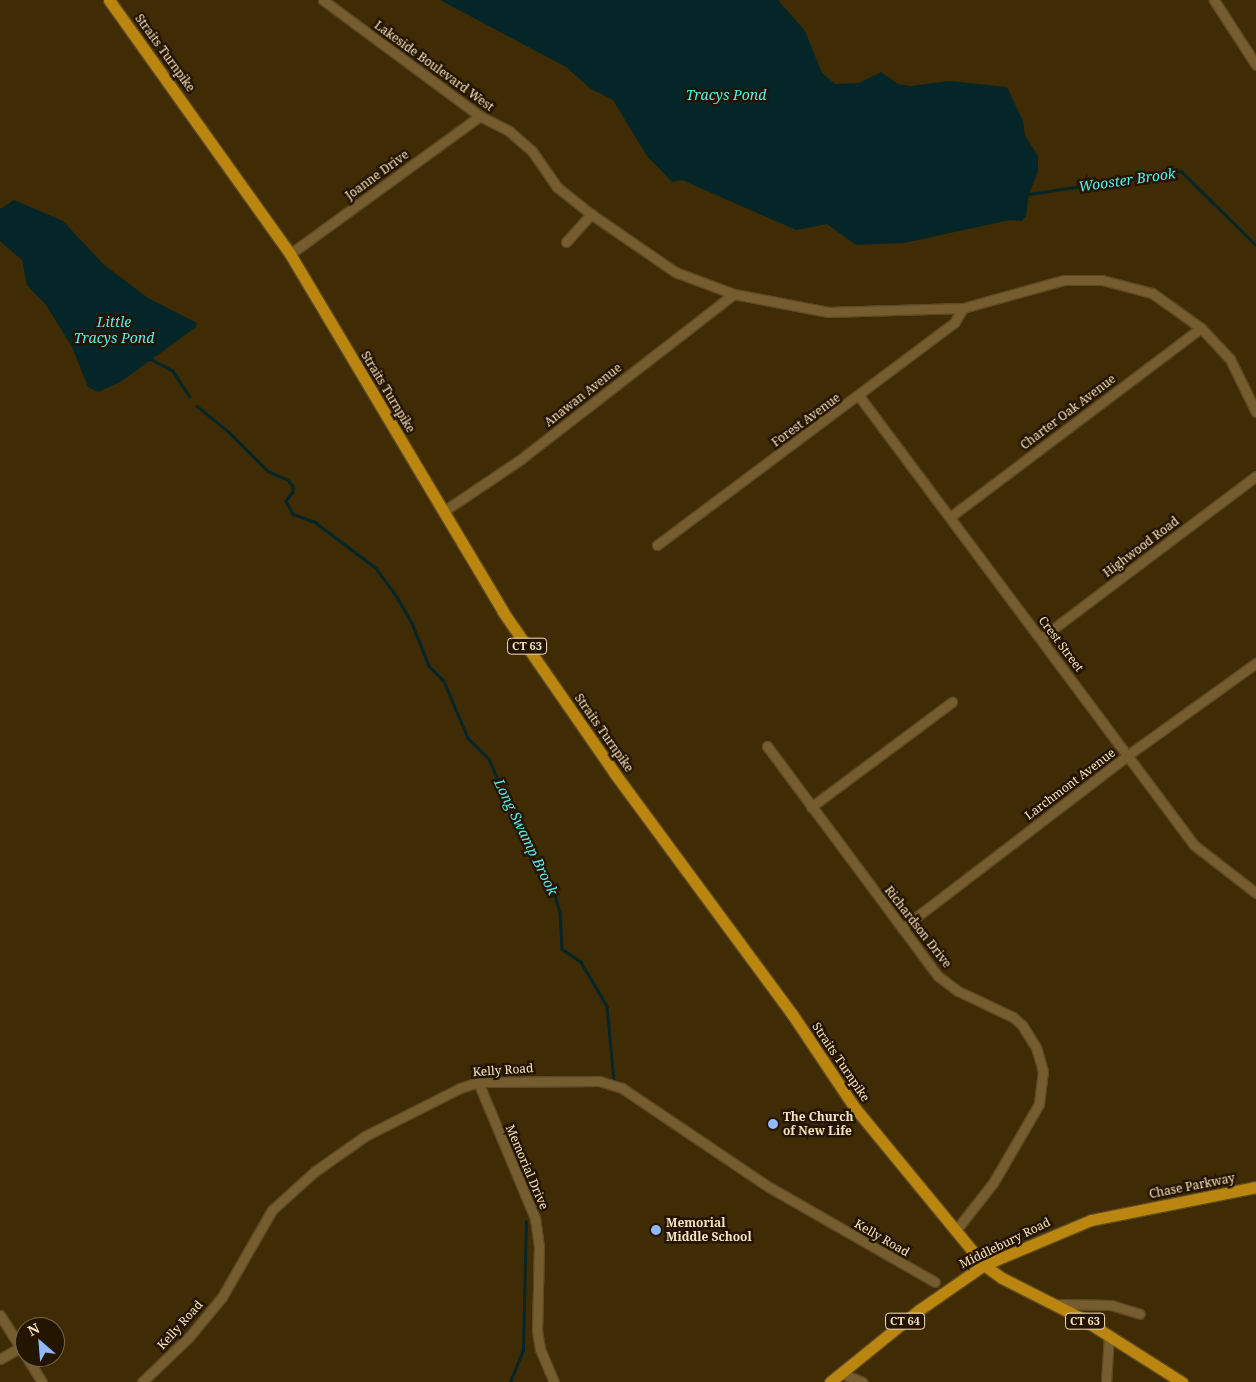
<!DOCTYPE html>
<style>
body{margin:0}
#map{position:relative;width:1256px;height:1382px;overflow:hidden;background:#402c04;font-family:"Noto Serif",serif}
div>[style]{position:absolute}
.water>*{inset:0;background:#042628}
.stream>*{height:2.5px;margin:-1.25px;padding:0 1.25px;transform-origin:1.25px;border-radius:1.25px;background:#042628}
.roads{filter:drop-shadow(1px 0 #5d4922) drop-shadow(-1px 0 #5d4922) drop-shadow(0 1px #5d4922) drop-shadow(0 -1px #5d4922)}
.minor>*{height:9px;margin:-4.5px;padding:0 4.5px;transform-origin:4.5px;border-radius:4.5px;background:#765d30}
.major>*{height:11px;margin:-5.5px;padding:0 5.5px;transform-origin:5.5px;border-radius:5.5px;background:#bb860f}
.dots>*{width:14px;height:14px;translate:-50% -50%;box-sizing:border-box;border:2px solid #241500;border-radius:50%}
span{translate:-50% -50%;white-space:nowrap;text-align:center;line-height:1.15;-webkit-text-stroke:5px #241500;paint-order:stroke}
.shield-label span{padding:1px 4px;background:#241500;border:1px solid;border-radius:4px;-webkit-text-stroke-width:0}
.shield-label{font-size:11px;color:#f8e3c1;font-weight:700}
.street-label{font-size:12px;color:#f8e3c1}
.poi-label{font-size:12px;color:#f8e3c1;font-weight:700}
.left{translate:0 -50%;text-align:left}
.water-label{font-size:14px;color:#56eef5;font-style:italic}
.north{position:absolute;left:15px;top:1317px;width:50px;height:50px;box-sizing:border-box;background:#241500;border:1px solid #79674d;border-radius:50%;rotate:333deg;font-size:14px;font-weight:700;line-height:20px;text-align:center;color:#f8e3c1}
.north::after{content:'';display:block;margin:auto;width:18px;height:22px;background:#8fb8fd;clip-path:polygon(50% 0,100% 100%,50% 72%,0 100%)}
</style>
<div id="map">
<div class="water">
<div style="clip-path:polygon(440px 0,778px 0,805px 31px,822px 73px,835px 84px,859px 83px,881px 72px,898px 84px,911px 86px,949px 81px,1007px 87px,1023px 121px,1025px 135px,1038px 156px,1038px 172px,1029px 194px,1026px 216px,1022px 221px,1010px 220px,904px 243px,856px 245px,827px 224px,796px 230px,682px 180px,672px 182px,647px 156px,613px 100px,591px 89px,566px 67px)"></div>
<div style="clip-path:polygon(14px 200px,63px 221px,103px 264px,148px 298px,197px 323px,196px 327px,122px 381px,98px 392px,88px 387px,72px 347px,46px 305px,27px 285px,22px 260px,0 241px,0 209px)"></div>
</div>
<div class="stream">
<div style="left:1029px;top:194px;width:154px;rotate:-8.6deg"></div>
<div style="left:1181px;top:171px;width:105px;rotate:44.6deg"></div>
<div style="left:149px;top:358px;width:27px;rotate:28deg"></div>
<div style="left:173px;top:371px;width:30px;rotate:57deg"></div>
<div style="left:197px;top:406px;width:41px;rotate:39.1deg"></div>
<div style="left:229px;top:432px;width:55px;rotate:45deg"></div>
<div style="left:268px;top:471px;width:22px;rotate:24deg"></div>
<div style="left:288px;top:480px;width:8px;rotate:50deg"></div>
<div style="left:293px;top:486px;width:6px;rotate:90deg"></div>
<div style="left:293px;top:492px;width:11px;rotate:128deg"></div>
<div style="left:286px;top:501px;width:15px;rotate:62deg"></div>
<div style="left:293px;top:514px;width:23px;rotate:20deg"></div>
<div style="left:315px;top:522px;width:76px;rotate:37deg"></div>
<div style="left:376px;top:568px;width:36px;rotate:54deg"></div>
<div style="left:397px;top:597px;width:30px;rotate:60deg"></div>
<div style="left:412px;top:623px;width:46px;rotate:68.4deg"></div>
<div style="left:429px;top:666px;width:21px;rotate:45deg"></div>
<div style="left:444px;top:681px;width:62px;rotate:67.2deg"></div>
<div style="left:468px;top:738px;width:30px;rotate:45deg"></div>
<div style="left:489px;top:759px;width:93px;rotate:66.5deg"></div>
<div style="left:526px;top:844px;width:53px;rotate:59.6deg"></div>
<div style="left:553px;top:890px;width:22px;rotate:72deg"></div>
<div style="left:560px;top:911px;width:38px;rotate:87deg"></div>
<div style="left:562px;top:949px;width:23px;rotate:34deg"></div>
<div style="left:581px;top:962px;width:51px;rotate:59.4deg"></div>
<div style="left:607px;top:1006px;width:75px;rotate:84.7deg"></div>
<div style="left:510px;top:1382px;width:35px;rotate:-68deg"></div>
<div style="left:523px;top:1350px;width:128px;rotate:-88.7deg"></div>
</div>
<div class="roads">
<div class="minor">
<div style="left:323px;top:0;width:195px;rotate:36.5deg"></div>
<div style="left:480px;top:116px;width:33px;rotate:27deg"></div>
<div style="left:509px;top:131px;width:30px;rotate:41deg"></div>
<div style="left:532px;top:151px;width:44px;rotate:55.2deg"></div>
<div style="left:557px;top:187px;width:43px;rotate:38.5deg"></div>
<div style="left:591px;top:214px;width:102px;rotate:34.6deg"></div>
<div style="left:675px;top:272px;width:63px;rotate:20.4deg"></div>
<div style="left:734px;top:294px;width:96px;rotate:10.8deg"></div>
<div style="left:828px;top:312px;width:135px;rotate:-1.7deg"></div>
<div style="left:963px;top:308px;width:105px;rotate:-15.5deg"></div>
<div style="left:1064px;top:280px;width:38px"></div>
<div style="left:1102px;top:280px;width:52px;rotate:14.6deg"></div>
<div style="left:1152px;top:293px;width:60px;rotate:35.5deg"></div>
<div style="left:1201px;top:328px;width:42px;rotate:46.9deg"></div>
<div style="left:1230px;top:359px;width:59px;rotate:63.9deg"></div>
<div style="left:1214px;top:0;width:77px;rotate:57.1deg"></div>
<div style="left:566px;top:242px;width:38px;rotate:-48deg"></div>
<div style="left:290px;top:254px;width:235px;rotate:-36deg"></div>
<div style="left:859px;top:396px;width:560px;rotate:53.27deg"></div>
<div style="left:1194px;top:845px;width:78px;rotate:37.7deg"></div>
<div style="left:444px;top:511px;width:93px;rotate:-34deg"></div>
<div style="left:521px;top:459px;width:269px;rotate:-37.8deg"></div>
<div style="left:950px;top:517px;width:314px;rotate:-37deg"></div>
<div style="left:657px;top:545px;width:371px;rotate:-36.8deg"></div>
<div style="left:954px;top:323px;width:17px;rotate:-59deg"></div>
<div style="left:1041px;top:638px;width:269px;rotate:-37deg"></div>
<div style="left:767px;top:746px;width:287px;rotate:53.4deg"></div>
<div style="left:938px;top:976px;width:25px;rotate:37deg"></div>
<div style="left:958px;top:991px;width:61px;rotate:25.3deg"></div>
<div style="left:1013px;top:1017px;width:12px;rotate:42deg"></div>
<div style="left:1022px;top:1025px;width:26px;rotate:58deg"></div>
<div style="left:1036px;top:1047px;width:25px;rotate:74deg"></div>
<div style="left:1043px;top:1071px;width:33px;rotate:97deg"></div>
<div style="left:1039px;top:1104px;width:91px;rotate:120.2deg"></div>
<div style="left:993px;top:1183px;width:60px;rotate:128.2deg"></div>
<div style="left:811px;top:807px;width:176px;rotate:-36.7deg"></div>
<div style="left:902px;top:928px;width:285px;rotate:-37.4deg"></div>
<div style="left:1128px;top:755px;width:158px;rotate:-35.7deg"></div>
<div style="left:478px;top:1082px;width:147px;rotate:67.3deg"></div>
<div style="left:535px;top:1218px;width:27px;rotate:82deg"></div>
<div style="left:539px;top:1245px;width:85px;rotate:91.3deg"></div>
<div style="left:537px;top:1330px;width:19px;rotate:81deg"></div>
<div style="left:540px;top:1349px;width:36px;rotate:67deg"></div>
<div style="left:1056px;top:1304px;width:55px;rotate:1deg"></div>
<div style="left:1111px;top:1305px;width:30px;rotate:17deg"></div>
<div style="left:0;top:1315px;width:79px;rotate:57.9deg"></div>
<div style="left:0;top:1359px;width:22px;rotate:-30deg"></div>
<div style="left:841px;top:1373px;width:23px;rotate:23deg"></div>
<div style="left:142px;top:1382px;width:65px;rotate:-43.8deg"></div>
<div style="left:189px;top:1337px;width:52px;rotate:-50.5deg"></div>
<div style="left:222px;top:1297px;width:100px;rotate:-60.1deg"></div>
<div style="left:272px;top:1210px;width:57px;rotate:-42.1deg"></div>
<div style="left:314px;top:1172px;width:62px;rotate:-35.2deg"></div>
<div style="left:365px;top:1136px;width:106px;rotate:-26.8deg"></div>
<div style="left:460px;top:1088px;width:19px;rotate:-18deg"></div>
<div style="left:478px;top:1082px;width:121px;rotate:-0.5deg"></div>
<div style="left:599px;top:1081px;width:24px;rotate:17deg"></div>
<div style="left:622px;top:1088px;width:177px;rotate:34deg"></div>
<div style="left:769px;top:1187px;width:191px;rotate:29.8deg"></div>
<div style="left:1106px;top:1382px;width:46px;rotate:-86.3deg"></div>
</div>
<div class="major">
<div style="left:109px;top:0;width:312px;rotate:54.5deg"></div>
<div style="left:290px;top:254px;width:417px;rotate:59.2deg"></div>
<div style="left:503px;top:612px;width:197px;rotate:55.3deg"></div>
<div style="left:615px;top:774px;width:298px;rotate:53.6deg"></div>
<div style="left:792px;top:1014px;width:113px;rotate:56.2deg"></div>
<div style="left:855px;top:1108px;width:203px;rotate:50.6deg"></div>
<div style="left:984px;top:1265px;width:22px;rotate:36deg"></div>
<div style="left:1002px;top:1278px;width:89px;rotate:26.9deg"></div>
<div style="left:1081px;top:1318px;width:120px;rotate:32.4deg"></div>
<div style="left:830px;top:1382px;width:114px;rotate:-39deg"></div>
<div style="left:919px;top:1310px;width:79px;rotate:-34.7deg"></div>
<div style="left:984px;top:1265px;width:116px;rotate:-22.8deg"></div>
<div style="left:1091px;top:1220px;width:168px;rotate:-11.3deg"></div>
</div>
</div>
<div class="dots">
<div style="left:773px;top:1124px;background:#8fb8fd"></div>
<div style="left:656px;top:1230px;background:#8fb8fd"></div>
</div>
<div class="shield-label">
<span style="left:527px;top:646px">CT 63</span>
<span style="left:905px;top:1321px">CT 64</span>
<span style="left:1085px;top:1321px">CT 63</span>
</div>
<div class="street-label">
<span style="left:165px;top:53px;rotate:54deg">Straits Turnpike</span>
<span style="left:434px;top:66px;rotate:36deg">Lakeside Boulevard West</span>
<span style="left:377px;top:175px;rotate:-36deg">Joanne Drive</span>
<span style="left:388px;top:392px;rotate:59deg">Straits Turnpike</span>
<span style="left:583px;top:395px;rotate:-38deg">Anawan Avenue</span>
<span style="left:1068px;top:412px;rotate:-37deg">Charter Oak Avenue</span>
<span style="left:806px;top:420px;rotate:-36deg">Forest Avenue</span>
<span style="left:1141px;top:547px;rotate:-37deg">Highwood Road</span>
<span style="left:1061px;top:644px;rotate:53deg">Crest Street</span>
<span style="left:604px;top:733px;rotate:55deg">Straits Turnpike</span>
<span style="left:1070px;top:784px;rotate:-37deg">Larchmont Avenue</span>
<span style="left:918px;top:927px;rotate:52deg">Richardson Drive</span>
<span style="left:841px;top:1062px;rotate:56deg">Straits Turnpike</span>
<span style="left:503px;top:1070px;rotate:-4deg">Kelly Road</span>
<span style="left:527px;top:1167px;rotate:67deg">Memorial Drive</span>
<span style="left:1192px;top:1186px;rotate:-11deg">Chase Parkway</span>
<span style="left:882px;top:1238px;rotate:30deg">Kelly Road</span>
<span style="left:1005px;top:1243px;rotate:-26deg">Middlebury Road</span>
<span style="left:180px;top:1325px;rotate:-48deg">Kelly Road</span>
</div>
<div class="poi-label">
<span class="left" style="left:783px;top:1124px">The Church<br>of New Life</span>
<span class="left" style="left:666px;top:1230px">Memorial<br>Middle School</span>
</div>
<div class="water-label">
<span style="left:726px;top:95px">Tracys Pond</span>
<span style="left:1127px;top:180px;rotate:-8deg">Wooster Brook</span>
<span style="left:114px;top:330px">Little<br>Tracys Pond</span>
<span style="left:526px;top:837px;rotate:64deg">Long Swamp Brook</span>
</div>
<div class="north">N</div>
</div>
